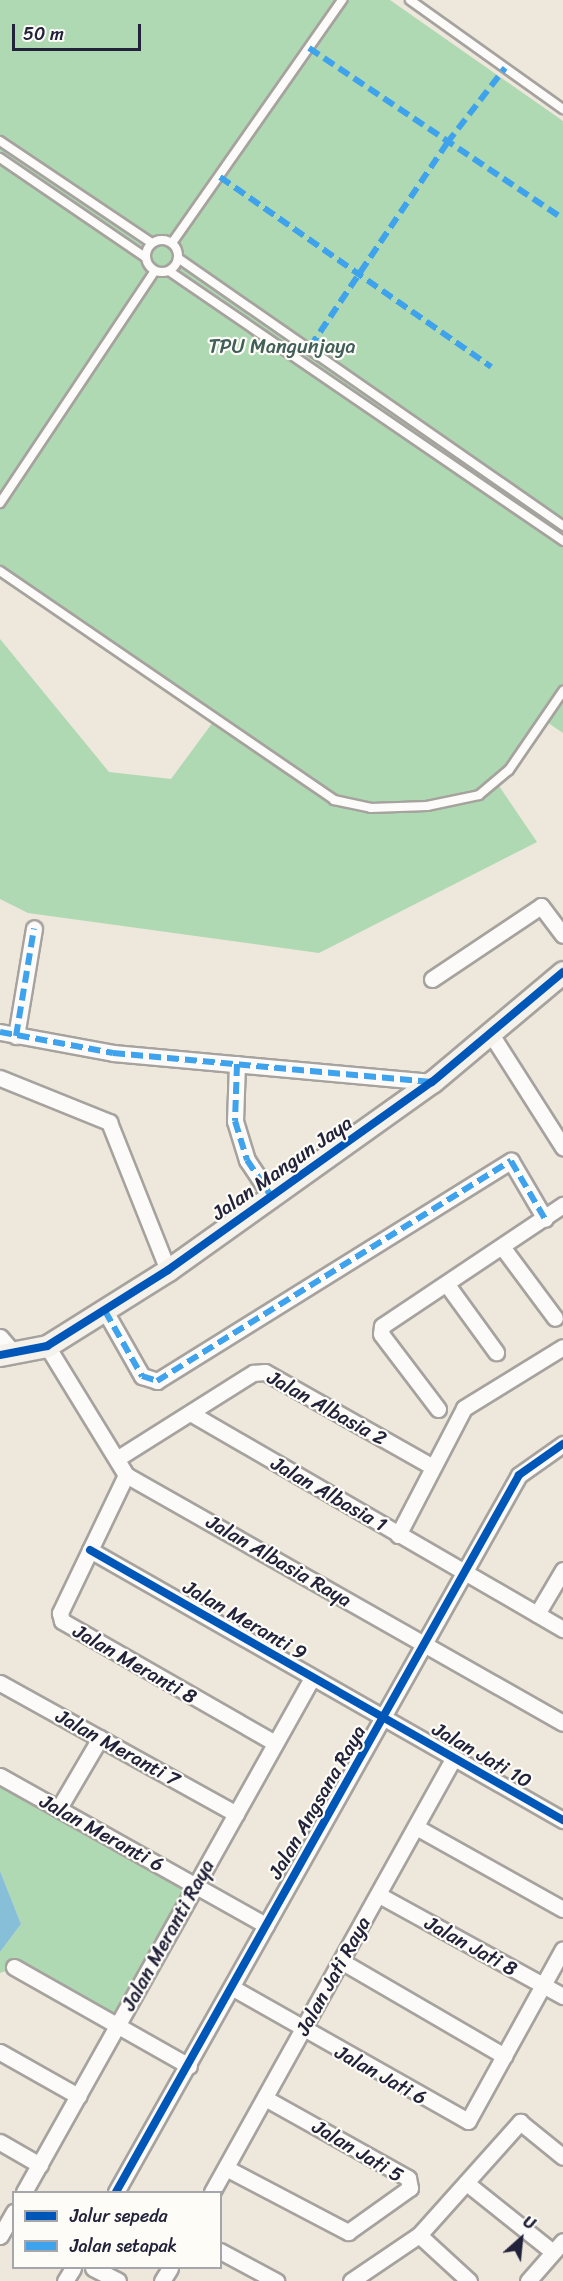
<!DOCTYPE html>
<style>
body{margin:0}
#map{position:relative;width:563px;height:2281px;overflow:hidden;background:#eee7db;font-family:Sriracha,sans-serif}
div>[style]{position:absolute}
.green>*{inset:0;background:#aed9b2}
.water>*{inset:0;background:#87bed8}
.roads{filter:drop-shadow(2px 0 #a6a29e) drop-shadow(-2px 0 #a6a29e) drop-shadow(0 2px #a6a29e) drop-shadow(0 -2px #a6a29e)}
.lane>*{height:8px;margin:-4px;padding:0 4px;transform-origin:4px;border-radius:4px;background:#fcfbfa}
.lane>.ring{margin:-4px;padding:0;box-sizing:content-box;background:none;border:8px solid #fcfbfa;border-radius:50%}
.street>*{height:15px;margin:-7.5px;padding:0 7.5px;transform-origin:7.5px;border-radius:7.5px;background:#fcfbfa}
.secondary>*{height:21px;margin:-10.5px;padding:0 10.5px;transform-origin:10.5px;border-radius:10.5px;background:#f5f1eb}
.quiet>*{height:6px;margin-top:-3px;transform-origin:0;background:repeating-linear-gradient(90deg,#3ea2ec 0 12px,transparent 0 18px)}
.cycleway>*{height:8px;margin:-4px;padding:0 4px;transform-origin:4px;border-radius:4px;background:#0057b8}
span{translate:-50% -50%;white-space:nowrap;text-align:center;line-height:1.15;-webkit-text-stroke:4.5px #fdfcf7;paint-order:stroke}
.park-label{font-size:20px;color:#415e59}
.street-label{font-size:20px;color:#22223b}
.legend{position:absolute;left:12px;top:2191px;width:210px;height:78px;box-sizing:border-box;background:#fdfcf7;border:2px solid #a5a5ac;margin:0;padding:8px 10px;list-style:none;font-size:18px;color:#22223b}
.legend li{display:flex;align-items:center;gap:12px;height:30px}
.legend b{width:30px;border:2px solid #a5a5ac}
.north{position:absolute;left:491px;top:2209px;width:60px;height:60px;-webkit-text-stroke:4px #fdfcf7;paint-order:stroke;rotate:27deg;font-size:16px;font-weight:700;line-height:24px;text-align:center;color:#22223b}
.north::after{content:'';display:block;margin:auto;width:21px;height:27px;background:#22223b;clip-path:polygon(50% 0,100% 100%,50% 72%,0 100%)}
.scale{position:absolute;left:12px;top:24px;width:129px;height:27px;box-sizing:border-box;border:3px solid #22223b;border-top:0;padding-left:8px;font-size:18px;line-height:21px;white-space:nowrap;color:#22223b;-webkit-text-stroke:4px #fdfcf7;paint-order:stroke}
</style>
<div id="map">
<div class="green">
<div style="clip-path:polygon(0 0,390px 0,563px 121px,563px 733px,544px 720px,497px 783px,537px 842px,319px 953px,28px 913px,0 899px,0 639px,109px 772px,171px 779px,216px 718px,0 571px)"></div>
<div style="clip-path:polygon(0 1776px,195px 1886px,118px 2025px,15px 1968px,0 1973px,0 1952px,21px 1924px,0 1871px)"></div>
</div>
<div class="water">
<div style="clip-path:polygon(0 1871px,21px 1924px,0 1952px)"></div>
</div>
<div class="roads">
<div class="lane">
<div style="left:410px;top:0;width:188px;rotate:35.5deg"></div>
<div style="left:0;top:141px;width:183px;rotate:33.9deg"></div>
<div style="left:0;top:158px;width:176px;rotate:34.3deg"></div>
<div class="ring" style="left:146px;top:240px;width:24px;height:24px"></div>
<div style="left:172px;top:243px;width:297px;rotate:-55deg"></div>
<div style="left:178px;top:258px;width:469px;rotate:34.8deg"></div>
<div style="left:169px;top:271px;width:478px;rotate:34.4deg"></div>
<div style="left:0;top:503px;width:279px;rotate:-56.3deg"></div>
<div style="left:0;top:571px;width:405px;rotate:34.4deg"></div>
<div style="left:334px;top:800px;width:38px;rotate:12deg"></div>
<div style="left:371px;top:808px;width:56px;rotate:-2deg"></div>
<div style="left:427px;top:806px;width:53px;rotate:-11.9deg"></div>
<div style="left:479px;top:795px;width:39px;rotate:-40deg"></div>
<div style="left:509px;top:770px;width:96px;rotate:-55.6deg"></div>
</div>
<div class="street">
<div style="left:432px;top:979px;width:131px;rotate:-33.8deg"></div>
<div style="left:541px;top:906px;width:36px;rotate:53deg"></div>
<div style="left:489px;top:1031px;width:138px;rotate:57.5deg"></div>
<div style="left:0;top:1032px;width:115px;rotate:10.5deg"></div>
<div style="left:113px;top:1053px;width:320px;rotate:5.2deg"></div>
<div style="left:16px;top:1036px;width:109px;rotate:-80.5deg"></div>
<div style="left:237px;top:1064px;width:57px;rotate:92deg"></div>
<div style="left:235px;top:1121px;width:41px;rotate:72.9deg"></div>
<div style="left:247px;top:1160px;width:43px;rotate:56.3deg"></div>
<div style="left:0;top:1078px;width:118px;rotate:22deg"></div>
<div style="left:109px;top:1122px;width:159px;rotate:68.3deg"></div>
<div style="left:503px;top:1248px;width:87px;rotate:53.4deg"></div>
<div style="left:448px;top:1286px;width:82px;rotate:54deg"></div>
<div style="left:105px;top:1311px;width:75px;rotate:60.4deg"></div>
<div style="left:142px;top:1376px;width:16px;rotate:18deg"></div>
<div style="left:157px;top:1381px;width:417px;rotate:-31.9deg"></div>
<div style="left:511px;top:1161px;width:67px;rotate:59.6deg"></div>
<div style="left:0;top:1337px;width:18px;rotate:49deg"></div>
<div style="left:47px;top:1346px;width:151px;rotate:58.5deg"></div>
<div style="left:126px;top:1475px;width:502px;rotate:29.58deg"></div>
<div style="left:438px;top:1409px;width:94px;rotate:-127.2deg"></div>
<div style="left:381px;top:1334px;width:8px;rotate:-83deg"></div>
<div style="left:382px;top:1326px;width:218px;rotate:-33.8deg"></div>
<div style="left:192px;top:1414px;width:429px;rotate:30.1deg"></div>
<div style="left:118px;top:1458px;width:160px;rotate:-32.2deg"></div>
<div style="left:253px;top:1373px;width:12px;rotate:-5deg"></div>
<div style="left:265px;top:1372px;width:193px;rotate:29.5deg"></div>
<div style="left:126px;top:1475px;width:153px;rotate:115.6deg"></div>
<div style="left:60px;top:1613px;width:8px;rotate:76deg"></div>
<div style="left:62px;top:1621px;width:245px;rotate:29.8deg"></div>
<div style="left:398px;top:1535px;width:143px;rotate:-62.5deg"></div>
<div style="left:464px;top:1408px;width:116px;rotate:-31.6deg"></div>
<div style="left:90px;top:1550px;width:545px;rotate:29.72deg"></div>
<div style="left:537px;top:1614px;width:51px;rotate:-59.4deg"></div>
<div style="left:0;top:1683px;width:270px;rotate:29deg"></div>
<div style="left:0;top:1776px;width:305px;rotate:29.3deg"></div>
<div style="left:59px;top:1808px;width:81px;rotate:-59.6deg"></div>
<div style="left:416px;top:1827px;width:168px;rotate:29.2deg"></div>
<div style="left:379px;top:1895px;width:210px;rotate:28.8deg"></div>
<div style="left:341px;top:1961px;width:189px;rotate:30.2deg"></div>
<div style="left:14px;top:1967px;width:201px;rotate:29.5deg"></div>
<div style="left:233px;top:1988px;width:270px;rotate:29.5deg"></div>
<div style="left:468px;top:2121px;width:196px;rotate:-61.1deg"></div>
<div style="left:0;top:2052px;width:90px;rotate:29.4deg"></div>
<div style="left:0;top:2142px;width:46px;rotate:29.9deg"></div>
<div style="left:226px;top:2168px;width:138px;rotate:27.7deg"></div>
<div style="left:348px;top:2232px;width:76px;rotate:-35.4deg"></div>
<div style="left:410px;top:2188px;width:10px;rotate:-101deg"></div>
<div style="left:408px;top:2178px;width:164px;rotate:-150.8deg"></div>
<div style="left:469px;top:2185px;width:107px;rotate:38.6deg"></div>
<div style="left:24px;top:2192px;width:589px;rotate:-60.74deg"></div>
<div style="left:116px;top:2192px;width:822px;rotate:-60.66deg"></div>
<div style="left:519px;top:1475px;width:54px;rotate:-35.2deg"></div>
<div style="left:212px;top:2192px;width:497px;rotate:-60.9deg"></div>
<div style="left:419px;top:2235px;width:68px;rotate:42.6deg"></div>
<div style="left:0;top:2236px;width:28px;rotate:-60deg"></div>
<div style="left:220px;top:2251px;width:64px;rotate:28.2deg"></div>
<div style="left:93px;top:2268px;width:28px;rotate:27deg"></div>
<div style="left:65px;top:2281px;width:15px;rotate:-58deg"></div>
<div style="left:162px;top:2281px;width:15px;rotate:-58deg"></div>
<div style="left:351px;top:2281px;width:82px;rotate:-34.1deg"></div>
<div style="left:419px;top:2235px;width:152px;rotate:-48.2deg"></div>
<div style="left:520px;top:2122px;width:55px;rotate:39.1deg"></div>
<div style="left:528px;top:2281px;width:53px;rotate:-48.8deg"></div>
</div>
<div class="secondary">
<div style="left:0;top:1355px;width:48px;rotate:-10.8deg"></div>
<div style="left:47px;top:1346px;width:143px;rotate:-32.1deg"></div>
<div style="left:168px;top:1270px;width:324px;rotate:-35.5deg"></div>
<div style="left:432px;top:1082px;width:171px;rotate:-40deg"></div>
</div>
</div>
<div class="quiet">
<div style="left:309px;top:48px;width:306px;rotate:33.9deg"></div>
<div style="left:220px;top:177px;width:331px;rotate:35deg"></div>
<div style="left:310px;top:347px;width:246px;rotate:-56.1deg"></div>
<div style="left:447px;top:143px;width:95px;rotate:-52.3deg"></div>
<div style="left:0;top:1032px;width:115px;rotate:10.5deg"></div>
<div style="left:113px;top:1053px;width:320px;rotate:5.2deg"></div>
<div style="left:16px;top:1036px;width:109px;rotate:-80.5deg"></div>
<div style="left:237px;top:1064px;width:57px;rotate:92deg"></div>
<div style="left:235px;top:1121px;width:41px;rotate:72.9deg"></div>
<div style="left:247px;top:1160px;width:43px;rotate:56.3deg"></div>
<div style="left:105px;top:1311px;width:75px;rotate:60.4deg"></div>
<div style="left:142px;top:1376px;width:16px;rotate:18deg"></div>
<div style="left:157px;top:1381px;width:417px;rotate:-31.9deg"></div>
<div style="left:511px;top:1161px;width:67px;rotate:59.6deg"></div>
</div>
<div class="cycleway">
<div style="left:0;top:1355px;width:48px;rotate:-10.8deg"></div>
<div style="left:47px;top:1346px;width:143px;rotate:-32.1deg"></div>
<div style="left:168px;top:1270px;width:324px;rotate:-35.5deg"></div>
<div style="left:432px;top:1082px;width:171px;rotate:-40deg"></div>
<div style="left:90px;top:1550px;width:545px;rotate:29.72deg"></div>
<div style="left:116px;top:2192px;width:822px;rotate:-60.66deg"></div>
<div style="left:519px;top:1475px;width:54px;rotate:-35.2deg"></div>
</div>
<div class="park-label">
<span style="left:282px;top:346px">TPU Mangunjaya</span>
</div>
<div class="street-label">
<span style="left:282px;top:1168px;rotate:-35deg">Jalan Mangun Jaya</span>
<span style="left:327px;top:1408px;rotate:29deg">Jalan Albasia 2</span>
<span style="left:329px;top:1494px;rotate:30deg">Jalan Albasia 1</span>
<span style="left:279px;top:1561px;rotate:30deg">Jalan Albasia Raya</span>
<span style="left:245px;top:1620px;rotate:30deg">Jalan Meranti 9</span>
<span style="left:135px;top:1664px;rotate:30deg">Jalan Meranti 8</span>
<span style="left:118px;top:1748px;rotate:29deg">Jalan Meranti 7</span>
<span style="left:482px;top:1755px;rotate:30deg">Jalan Jati 10</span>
<span style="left:317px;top:1802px;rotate:-60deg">Jalan Angsana Raya</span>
<span style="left:102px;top:1833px;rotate:29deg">Jalan Meranti 6</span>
<span style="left:168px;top:1935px;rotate:-61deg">Jalan Meranti Raya</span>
<span style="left:471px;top:1946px;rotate:29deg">Jalan Jati 8</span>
<span style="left:333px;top:1976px;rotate:-61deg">Jalan Jati Raya</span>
<span style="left:381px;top:2075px;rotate:29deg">Jalan Jati 6</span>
<span style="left:358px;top:2151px;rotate:31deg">Jalan Jati 5</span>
</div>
<ul class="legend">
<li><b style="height:8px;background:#0057b8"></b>Jalur sepeda</li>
<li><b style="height:8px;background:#3ea2ec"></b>Jalan setapak</li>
</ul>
<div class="north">U</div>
<div class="scale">50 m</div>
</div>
